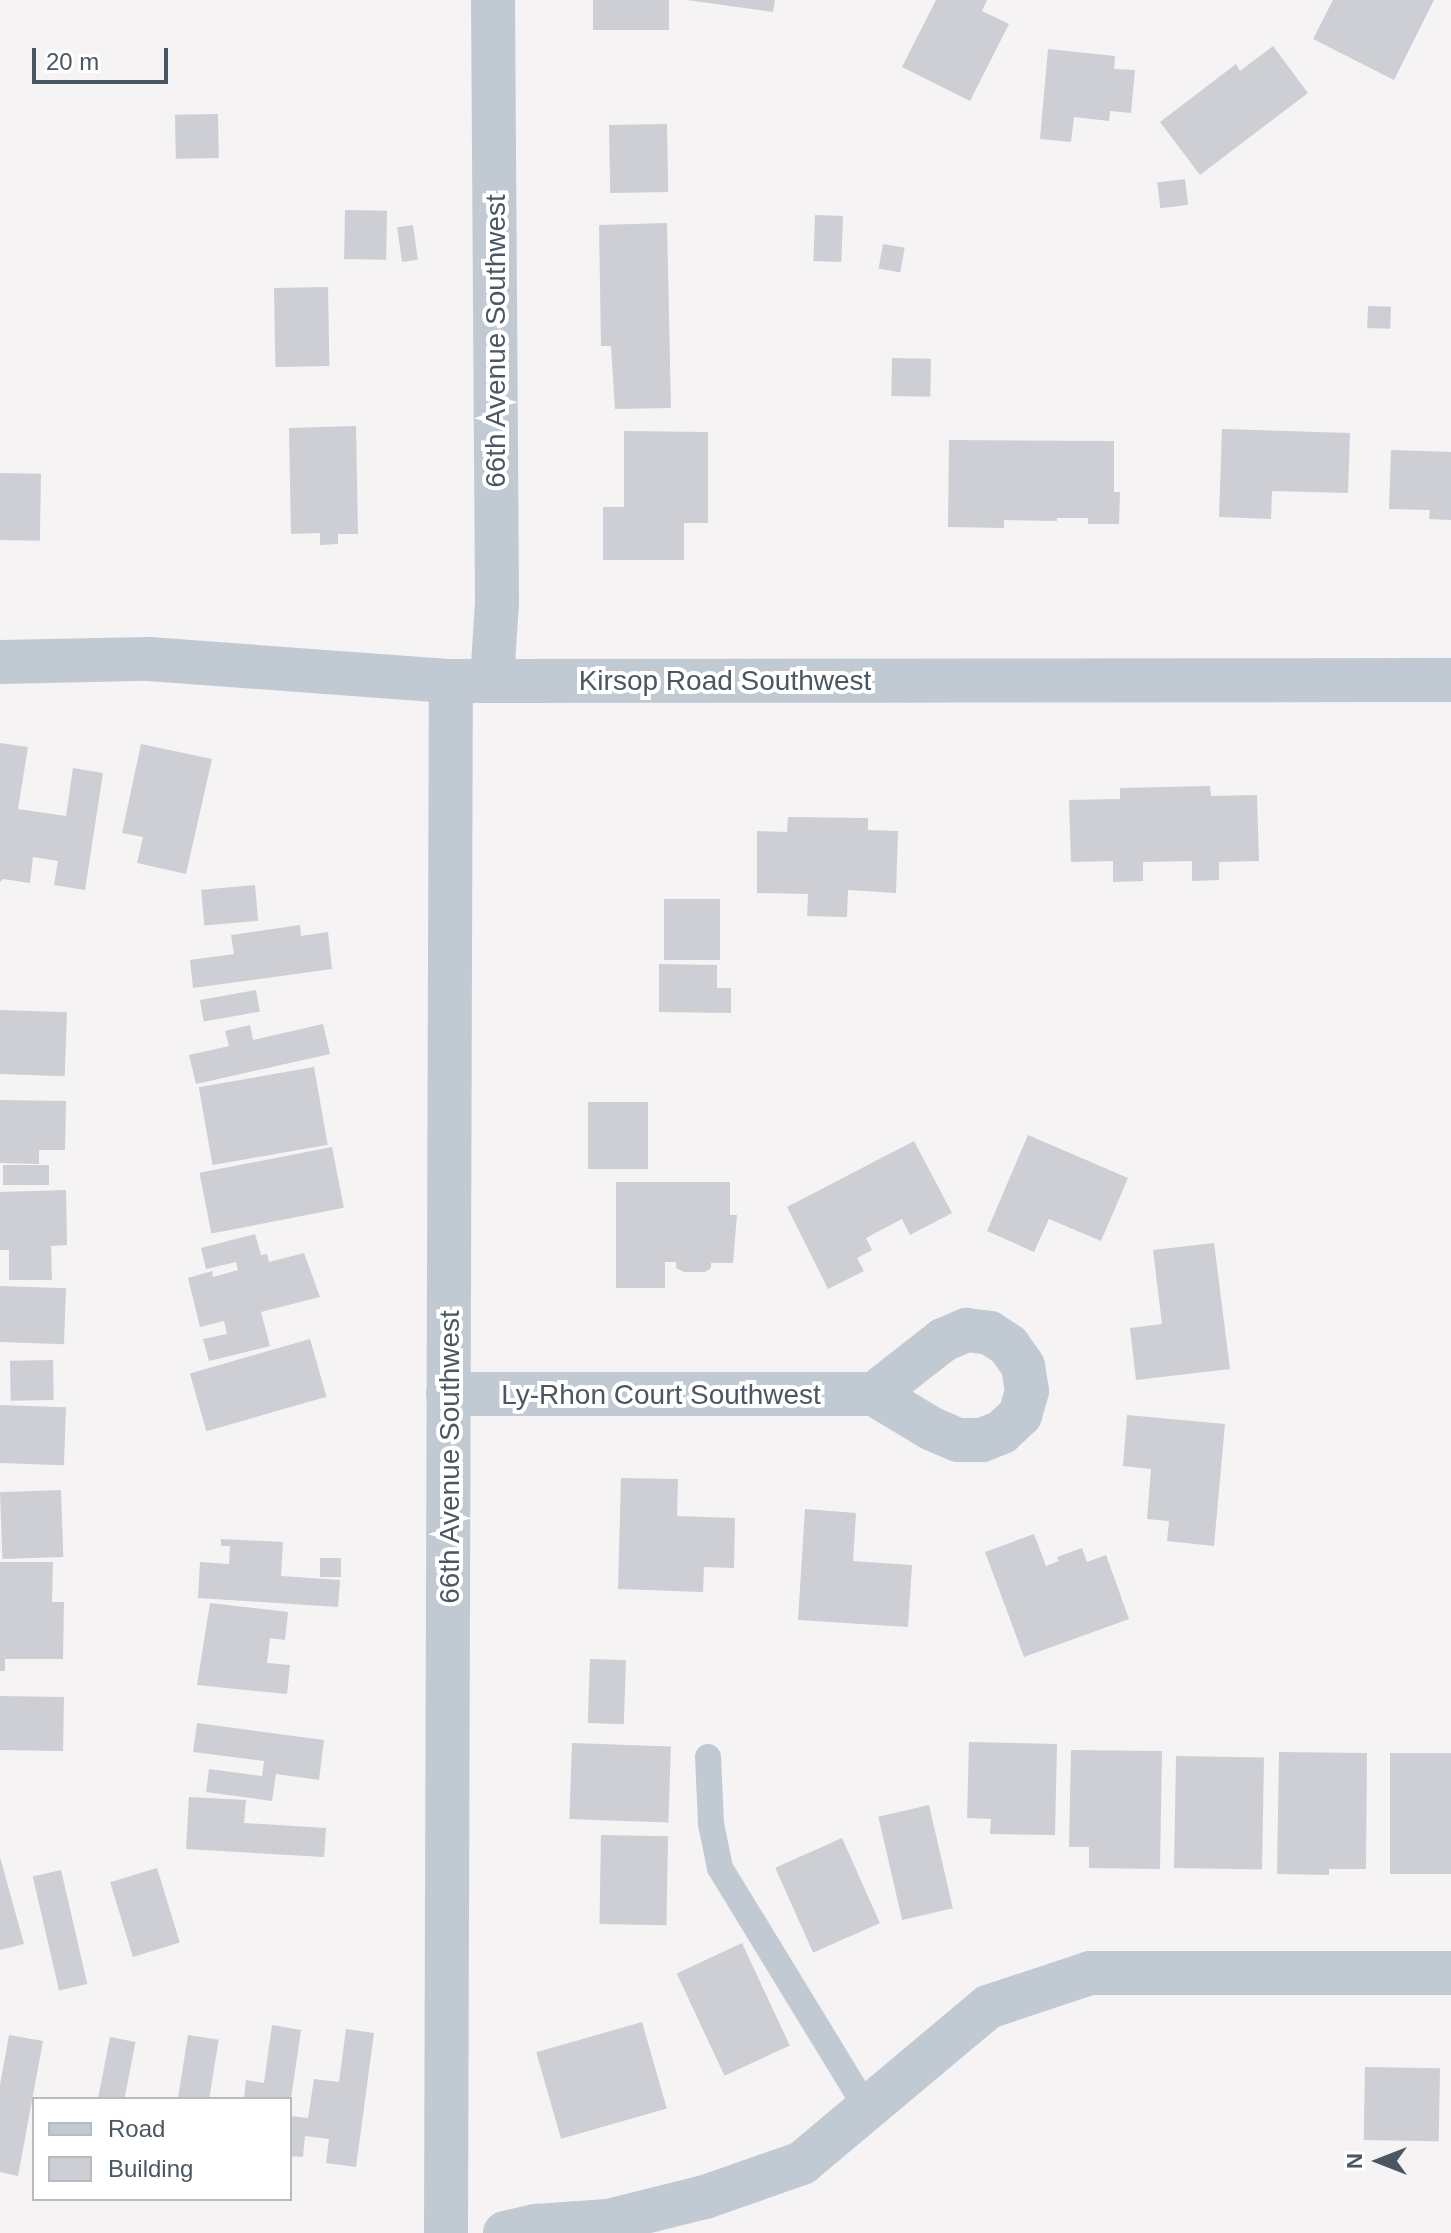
<!DOCTYPE html>
<style>
body{margin:0}
#map{position:relative;width:1451px;height:2233px;overflow:hidden;background:#f5f3f3;font-family:Helvetica,sans-serif}
div>[style]{position:absolute}
.building>*{inset:0;background:#cdcfd5;transform-origin:0 0}
.service>*{height:26px;margin:-13px;padding:0 13px;transform-origin:13px;border-radius:13px;background:#c1cad2}
.minor>*{height:44px;margin:-22px;padding:0 22px;transform-origin:22px;border-radius:22px;background:#c1cad2}
.tertiary>*{height:44px;margin:-22px;padding:0 22px;transform-origin:22px;border-radius:22px;background:#c1cad2}
span{translate:-50% -50%;white-space:nowrap;text-align:center;line-height:1.15;-webkit-text-stroke:8px #fff;paint-order:stroke}
.street-label{font-size:28px;color:#4a5661}
.legend{position:absolute;left:32px;top:2097px;width:260px;height:104px;box-sizing:border-box;background:#fff;border:2px solid #b7bbc0;margin:0;padding:10px 14px;list-style:none;font-size:24px;color:#4a5661}
.legend li{display:flex;align-items:center;gap:16px;height:40px}
.legend b{width:40px;border:2px solid #b7bbc0}
.north{position:absolute;left:1339px;top:2121px;width:80px;height:80px;-webkit-text-stroke:6px #fff;paint-order:stroke;rotate:270deg;font-size:22px;font-weight:700;line-height:32px;text-align:center;color:#4a5661}
.north::after{content:'';display:block;margin:auto;width:28px;height:36px;background:#4a5661;clip-path:polygon(50% 0,100% 100%,50% 72%,0 100%)}
.scale{position:absolute;left:32px;top:48px;width:136px;height:36px;box-sizing:border-box;border:4px solid #4a5661;border-top:0;padding-left:10px;font-size:24px;line-height:28px;white-space:nowrap;color:#4a5661;-webkit-text-stroke:6px #fff;paint-order:stroke}
</style>
<div id="map">
<div class="building">
<div style="left:593px;top:0;width:76px;height:30px"></div>
<div style="clip-path:polygon(687px 0,775px 0,773px 12px)"></div>
<div style="clip-path:polygon(936px 0,987px 0,982px 11px,1009px 24px,970px 101px,902px 67px)"></div>
<div style="clip-path:polygon(1333px 0,1434px 0,1394px 80px,1313px 39px)"></div>
<div style="clip-path:polygon(1273px 46px,1308px 93px,1200px 175px,1160px 122px,1236px 64px,1240px 71px)"></div>
<div style="clip-path:polygon(1048px 49px,1115px 56px,1114px 69px,1135px 70px,1131px 113px,1110px 111px,1109px 121px,1074px 117px,1071px 142px,1040px 139px)"></div>
<div style="left:218px;top:114px;width:44px;height:43px;rotate:89deg"></div>
<div style="left:667px;top:124px;width:68px;height:58px;rotate:89deg"></div>
<div style="left:1185px;top:179px;width:26px;height:28px;rotate:83deg"></div>
<div style="left:345px;top:210px;width:42px;height:49px;rotate:1deg"></div>
<div style="left:815px;top:215px;width:28px;height:46px;rotate:2deg"></div>
<div style="clip-path:polygon(667px 223px,671px 408px,615px 409px,611px 346px,601px 346px,599px 225px)"></div>
<div style="left:413px;top:225px;width:35px;height:16px;rotate:82deg"></div>
<div style="left:883px;top:244px;width:22px;height:25px;rotate:10deg"></div>
<div style="left:328px;top:287px;width:79px;height:54px;rotate:89deg"></div>
<div style="left:1368px;top:306px;width:23px;height:22px;rotate:2deg"></div>
<div style="left:892px;top:358px;width:39px;height:38px;rotate:1deg"></div>
<div style="clip-path:polygon(356px 426px,358px 534px,338px 534px,338px 544px,320px 545px,320px 533px,291px 534px,289px 428px)"></div>
<div style="clip-path:polygon(1222px 429px,1350px 433px,1348px 493px,1272px 491px,1271px 519px,1219px 517px)"></div>
<div style="clip-path:polygon(624px 431px,708px 432px,708px 523px,684px 523px,684px 560px,603px 560px,603px 507px,624px 507px)"></div>
<div style="clip-path:polygon(949px 440px,1114px 441px,1114px 492px,1120px 492px,1119px 524px,1088px 524px,1088px 518px,1057px 518px,1057px 521px,1004px 520px,1004px 528px,948px 527px)"></div>
<div style="clip-path:polygon(1391px 450px,1451px 452px,1451px 520px,1429px 519px,1430px 510px,1389px 509px)"></div>
<div style="left:0;top:473px;width:41px;height:67px;rotate:1deg"></div>
<div style="clip-path:polygon(0 743px,28px 747px,18px 809px,66px 816px,73px 768px,103px 773px,85px 890px,54px 885px,58px 861px,33px 857px,30px 883px,3px 879px,0 882px)"></div>
<div style="clip-path:polygon(141px 744px,212px 759px,186px 874px,137px 863px,143px 837px,122px 833px)"></div>
<div style="clip-path:polygon(1210px 786px,1211px 796px,1257px 795px,1259px 861px,1219px 862px,1219px 880px,1192px 881px,1192px 861px,1143px 862px,1143px 881px,1113px 882px,1113px 861px,1071px 862px,1069px 800px,1120px 799px,1120px 788px)"></div>
<div style="clip-path:polygon(788px 817px,868px 818px,868px 830px,898px 831px,896px 893px,848px 890px,847px 917px,807px 916px,808px 894px,757px 893px,757px 831px,787px 832px)"></div>
<div style="left:255px;top:885px;width:36px;height:54px;rotate:85deg"></div>
<div style="left:664px;top:899px;width:56px;height:61px"></div>
<div style="clip-path:polygon(300px 925px,301px 936px,328px 932px,332px 969px,193px 988px,190px 960px,234px 954px,231px 935px)"></div>
<div style="clip-path:polygon(659px 964px,717px 965px,717px 988px,731px 988px,731px 1013px,659px 1012px)"></div>
<div style="left:256px;top:990px;width:22px;height:57px;rotate:80deg"></div>
<div style="left:0;top:1010px;width:67px;height:64px;rotate:2deg"></div>
<div style="clip-path:polygon(323px 1024px,330px 1054px,196px 1084px,189px 1055px,229px 1046px,225px 1031px,250px 1025px,253px 1040px)"></div>
<div style="left:314px;top:1067px;width:79px;height:117px;rotate:80deg"></div>
<div style="clip-path:polygon(0 1100px,66px 1101px,65px 1150px,39px 1150px,39px 1164px,0 1163px)"></div>
<div style="left:588px;top:1102px;width:60px;height:67px"></div>
<div style="clip-path:polygon(1028px 1135px,1128px 1178px,1101px 1241px,1049px 1219px,1034px 1252px,987px 1231px)"></div>
<div style="clip-path:polygon(914px 1141px,952px 1213px,910px 1235px,902px 1219px,866px 1238px,872px 1250px,857px 1258px,864px 1271px,828px 1289px,787px 1207px)"></div>
<div style="left:332px;top:1147px;width:62px;height:135px;rotate:79deg"></div>
<div style="left:49px;top:1165px;width:20px;height:46px;rotate:90deg"></div>
<div style="clip-path:polygon(616px 1182px,730px 1182px,730px 1215px,737px 1215px,733px 1263px,711px 1263px,711px 1268px,705px 1272px,684px 1272px,676px 1268px,676px 1262px,665px 1262px,665px 1288px,616px 1288px)"></div>
<div style="clip-path:polygon(66px 1190px,67px 1245px,51px 1246px,52px 1280px,9px 1280px,9px 1250px,0 1250px,0 1192px)"></div>
<div style="clip-path:polygon(255px 1234px,261px 1255px,267px 1254px,269px 1262px,304px 1253px,320px 1297px,261px 1312px,270px 1346px,209px 1361px,203px 1339px,227px 1334px,224px 1321px,200px 1327px,188px 1278px,212px 1271px,213px 1277px,238px 1270px,236px 1262px,206px 1269px,201px 1248px)"></div>
<div style="clip-path:polygon(1214px 1243px,1230px 1369px,1136px 1380px,1130px 1328px,1162px 1324px,1153px 1250px)"></div>
<div style="left:0;top:1286px;width:66px;height:56px;rotate:2deg"></div>
<div style="left:310px;top:1339px;width:60px;height:125px;rotate:74deg"></div>
<div style="left:53px;top:1360px;width:40px;height:43px;rotate:89deg"></div>
<div style="left:0;top:1405px;width:66px;height:58px;rotate:2deg"></div>
<div style="clip-path:polygon(1127px 1415px,1225px 1424px,1214px 1546px,1167px 1541px,1169px 1521px,1147px 1519px,1151px 1469px,1123px 1466px)"></div>
<div style="clip-path:polygon(621px 1478px,678px 1479px,677px 1516px,735px 1518px,734px 1568px,704px 1567px,703px 1592px,618px 1589px)"></div>
<div style="left:61px;top:1490px;width:67px;height:61px;rotate:88deg"></div>
<div style="clip-path:polygon(805px 1509px,856px 1513px,853px 1561px,912px 1565px,908px 1627px,798px 1620px)"></div>
<div style="clip-path:polygon(1034px 1534px,1046px 1566px,1059px 1561px,1057px 1557px,1082px 1548px,1087px 1562px,1106px 1555px,1129px 1619px,1024px 1657px,985px 1552px)"></div>
<div style="clip-path:polygon(221px 1539px,283px 1542px,281px 1576px,340px 1580px,338px 1607px,198px 1598px,200px 1562px,229px 1564px,230px 1546px,221px 1546px)"></div>
<div style="left:320px;top:1558px;width:21px;height:19px"></div>
<div style="clip-path:polygon(0 1562px,53px 1562px,52px 1602px,64px 1602px,63px 1659px,5px 1659px,5px 1671px,0 1671px)"></div>
<div style="clip-path:polygon(210px 1603px,288px 1612px,285px 1640px,270px 1638px,267px 1663px,290px 1665px,287px 1694px,197px 1685px)"></div>
<div style="left:590px;top:1659px;width:36px;height:64px;rotate:2deg"></div>
<div style="left:0;top:1696px;width:64px;height:54px;rotate:1deg"></div>
<div style="clip-path:polygon(197px 1723px,324px 1740px,319px 1780px,276px 1774px,272px 1801px,206px 1792px,209px 1769px,262px 1776px,264px 1761px,193px 1752px)"></div>
<div style="clip-path:polygon(969px 1742px,1057px 1744px,1055px 1835px,990px 1834px,991px 1819px,967px 1818px)"></div>
<div style="left:572px;top:1743px;width:99px;height:76px;rotate:2deg"></div>
<div style="clip-path:polygon(1071px 1750px,1162px 1751px,1160px 1869px,1089px 1868px,1089px 1847px,1069px 1847px)"></div>
<div style="clip-path:polygon(1279px 1752px,1367px 1753px,1366px 1869px,1329px 1869px,1329px 1875px,1277px 1874px)"></div>
<div style="left:1390px;top:1753px;width:61px;height:121px"></div>
<div style="left:1176px;top:1756px;width:88px;height:112px;rotate:1deg"></div>
<div style="clip-path:polygon(189px 1797px,246px 1800px,244px 1823px,326px 1828px,324px 1857px,186px 1849px)"></div>
<div style="left:929px;top:1805px;width:106px;height:52px;rotate:77deg"></div>
<div style="left:601px;top:1835px;width:67px;height:89px;rotate:1deg"></div>
<div style="left:842px;top:1838px;width:93px;height:73px;rotate:66deg"></div>
<div style="clip-path:polygon(0 1857px,24px 1944px,0 1950px)"></div>
<div style="left:157px;top:1868px;width:78px;height:49px;rotate:73deg"></div>
<div style="left:61px;top:1870px;width:117px;height:29px;rotate:77deg"></div>
<div style="left:742px;top:1943px;width:113px;height:72px;rotate:65deg"></div>
<div style="left:642px;top:2022px;width:90px;height:110px;rotate:74deg"></div>
<div style="clip-path:polygon(272px 2025px,301px 2030px,291px 2099px,244px 2099px,246px 2080px,264px 2083px)"></div>
<div style="clip-path:polygon(346px 2029px,374px 2033px,356px 2167px,326px 2163px,329px 2139px,305px 2136px,303px 2157px,290px 2156px,291px 2116px,308px 2118px,314px 2079px,339px 2082px)"></div>
<div style="clip-path:polygon(9px 2035px,43px 2041px,18px 2176px,0 2172px,0 2085px)"></div>
<div style="left:188px;top:2035px;width:31px;height:65px;rotate:9deg"></div>
<div style="left:110px;top:2037px;width:26px;height:64px;rotate:11deg"></div>
<div style="left:1365px;top:2067px;width:75px;height:73px;rotate:1deg"></div>
</div>
<div class="service">
<div style="left:708px;top:1757px;width:67px;rotate:87.4deg"></div>
<div style="left:711px;top:1824px;width:45px;rotate:78.4deg"></div>
<div style="left:720px;top:1868px;width:282px;rotate:58.6deg"></div>
</div>
<div class="minor">
<div style="left:492px;top:681px;width:79px;rotate:-86.4deg"></div>
<div style="left:497px;top:602px;width:602px;rotate:-90.38deg"></div>
<div style="left:967px;top:1330px;width:23px;rotate:7deg"></div>
<div style="left:990px;top:1333px;width:23px;rotate:34deg"></div>
<div style="left:1009px;top:1346px;width:24px;rotate:55deg"></div>
<div style="left:1023px;top:1366px;width:25px;rotate:81deg"></div>
<div style="left:1027px;top:1391px;width:25px;rotate:106deg"></div>
<div style="left:1020px;top:1415px;width:25px;rotate:137deg"></div>
<div style="left:1002px;top:1432px;width:22px;rotate:158deg"></div>
<div style="left:982px;top:1440px;width:24px;rotate:180deg"></div>
<div style="left:958px;top:1440px;width:28px;rotate:-157deg"></div>
<div style="left:932px;top:1429px;width:68px;rotate:-148.9deg"></div>
<div style="left:874px;top:1394px;width:88px;rotate:-38deg"></div>
<div style="left:943px;top:1340px;width:26px;rotate:-23deg"></div>
<div style="left:448px;top:1394px;width:426px"></div>
<div style="left:505px;top:2233px;width:32px;rotate:-13deg"></div>
<div style="left:536px;top:2226px;width:72px;rotate:-4deg"></div>
<div style="left:608px;top:2221px;width:100px;rotate:-13.9deg"></div>
<div style="left:705px;top:2197px;width:103px;rotate:-19.3deg"></div>
<div style="left:802px;top:2163px;width:243px;rotate:-40deg"></div>
<div style="left:988px;top:2007px;width:108px;rotate:-18.4deg"></div>
<div style="left:1090px;top:1973px;width:361px"></div>
</div>
<div class="tertiary">
<div style="left:0;top:662px;width:149px;rotate:-1.2deg"></div>
<div style="left:149px;top:659px;width:303px;rotate:4.2deg"></div>
<div style="left:451px;top:681px;width:1000px;rotate:-0.06deg"></div>
<div style="left:446px;top:2233px;width:1552px;rotate:-89.82deg"></div>
</div>
<div class="street-label">
<span style="left:496px;top:341px;rotate:-90deg">66th Avenue Southwest</span>
<span style="left:725px;top:681px">Kirsop Road Southwest</span>
<span style="left:661px;top:1395px">Ly-Rhon Court Southwest</span>
<span style="left:450px;top:1457px;rotate:-90deg">66th Avenue Southwest</span>
</div>
<ul class="legend">
<li><b style="height:10px;background:#c1cad2"></b>Road</li>
<li><b style="height:22px;background:#cdcfd5"></b>Building</li>
</ul>
<div class="north">N</div>
<div class="scale">20 m</div>
</div>
